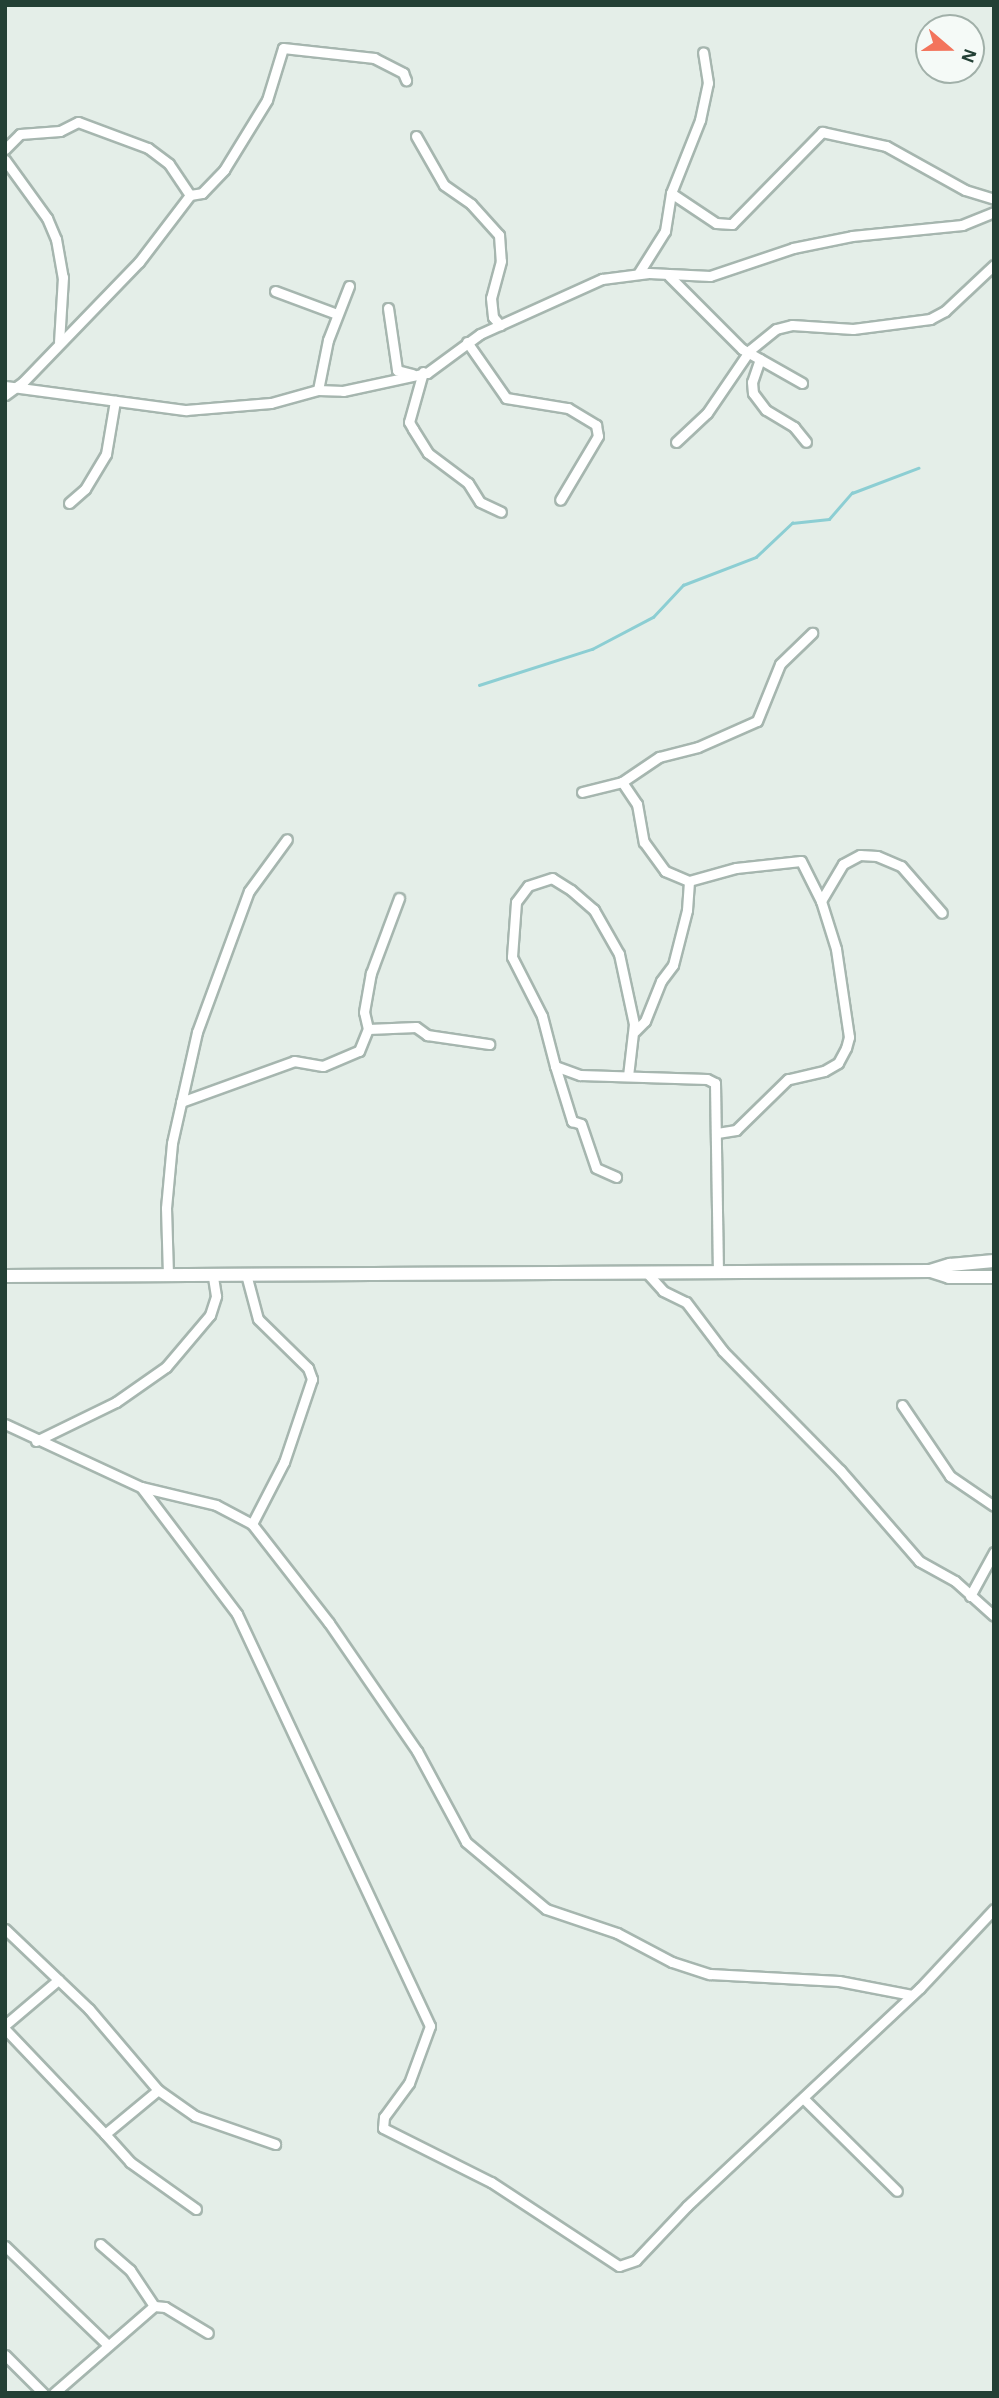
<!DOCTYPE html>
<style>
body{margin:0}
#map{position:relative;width:999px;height:2398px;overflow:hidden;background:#e4eee8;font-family:"Alegreya Sans",sans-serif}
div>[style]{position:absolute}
.stream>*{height:2.5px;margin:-1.25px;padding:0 1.25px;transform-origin:1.25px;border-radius:1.25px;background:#8cced3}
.roads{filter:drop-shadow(2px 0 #a6b6af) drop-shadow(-2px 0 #a6b6af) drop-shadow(0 2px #a6b6af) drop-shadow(0 -2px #a6b6af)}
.street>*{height:9px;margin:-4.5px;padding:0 4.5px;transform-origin:4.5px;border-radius:4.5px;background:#fff}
.secondary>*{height:12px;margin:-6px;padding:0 6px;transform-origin:6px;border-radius:6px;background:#fff}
span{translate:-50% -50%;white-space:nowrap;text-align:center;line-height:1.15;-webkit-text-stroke:7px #f5faf7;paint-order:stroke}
.frame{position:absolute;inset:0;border:7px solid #234035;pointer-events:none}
.north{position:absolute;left:915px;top:14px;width:70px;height:70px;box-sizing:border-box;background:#f5faf7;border:2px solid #a1b0a9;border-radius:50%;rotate:110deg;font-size:19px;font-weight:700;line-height:28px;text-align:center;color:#234035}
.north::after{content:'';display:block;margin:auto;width:24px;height:32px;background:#f3745c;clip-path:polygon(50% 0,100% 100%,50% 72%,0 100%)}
</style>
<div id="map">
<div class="stream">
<div style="left:479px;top:685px;width:119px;rotate:-17.7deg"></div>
<div style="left:592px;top:649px;width:69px;rotate:-27.7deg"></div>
<div style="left:653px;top:617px;width:44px;rotate:-46.8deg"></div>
<div style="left:683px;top:585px;width:78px;rotate:-21deg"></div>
<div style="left:756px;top:557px;width:50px;rotate:-43.4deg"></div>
<div style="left:792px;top:523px;width:37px;rotate:-6deg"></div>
<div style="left:829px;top:519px;width:35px;rotate:-49deg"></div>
<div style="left:852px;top:493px;width:71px;rotate:-20.7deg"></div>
</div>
<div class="roads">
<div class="street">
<div style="left:416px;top:136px;width:56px;rotate:60.3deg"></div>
<div style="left:444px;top:185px;width:33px;rotate:35deg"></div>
<div style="left:471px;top:204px;width:42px;rotate:47.9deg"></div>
<div style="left:499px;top:235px;width:26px;rotate:86deg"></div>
<div style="left:501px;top:261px;width:38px;rotate:105deg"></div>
<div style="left:491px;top:298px;width:19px;rotate:84deg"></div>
<div style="left:493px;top:317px;width:11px;rotate:49deg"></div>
<div style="left:5px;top:149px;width:21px;rotate:-45deg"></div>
<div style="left:20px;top:134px;width:40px;rotate:-4.3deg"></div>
<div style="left:60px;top:131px;width:20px;rotate:-27deg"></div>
<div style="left:78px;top:122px;width:75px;rotate:20.4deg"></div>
<div style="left:148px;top:148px;width:26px;rotate:37deg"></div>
<div style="left:169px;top:164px;width:37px;rotate:56deg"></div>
<div style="left:5px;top:160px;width:72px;rotate:54.1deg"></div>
<div style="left:47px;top:218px;width:23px;rotate:67deg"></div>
<div style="left:56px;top:239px;width:39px;rotate:80deg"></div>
<div style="left:63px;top:277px;width:65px;rotate:93.5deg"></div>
<div style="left:671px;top:193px;width:54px;rotate:33.7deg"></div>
<div style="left:716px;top:223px;width:16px;rotate:4deg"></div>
<div style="left:732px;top:224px;width:129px;rotate:-45.6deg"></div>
<div style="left:822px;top:132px;width:66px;rotate:12.3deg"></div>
<div style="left:886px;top:146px;width:90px;rotate:29.1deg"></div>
<div style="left:965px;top:190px;width:30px;rotate:17deg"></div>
<div style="left:638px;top:274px;width:51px;rotate:-57.9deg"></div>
<div style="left:665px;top:231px;width:38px;rotate:-81deg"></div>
<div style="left:671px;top:193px;width:79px;rotate:-68.3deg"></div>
<div style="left:700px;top:120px;width:38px;rotate:-78deg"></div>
<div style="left:708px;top:83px;width:31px;rotate:-99deg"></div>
<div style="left:669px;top:276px;width:103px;rotate:45deg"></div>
<div style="left:742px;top:349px;width:69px;rotate:29.5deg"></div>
<div style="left:275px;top:291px;width:66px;rotate:20.4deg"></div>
<div style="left:388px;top:308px;width:63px;rotate:81.7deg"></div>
<div style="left:397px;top:370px;width:16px;rotate:15deg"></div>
<div style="left:467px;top:342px;width:68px;rotate:55.1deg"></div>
<div style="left:506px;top:398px;width:63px;rotate:9.2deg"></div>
<div style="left:568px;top:408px;width:33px;rotate:31deg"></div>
<div style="left:596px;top:425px;width:11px;rotate:80deg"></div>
<div style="left:598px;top:436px;width:74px;rotate:120.7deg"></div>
<div style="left:760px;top:359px;width:24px;rotate:109deg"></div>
<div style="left:752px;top:382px;width:11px;rotate:85deg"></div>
<div style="left:753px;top:393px;width:21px;rotate:53deg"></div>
<div style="left:766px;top:410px;width:33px;rotate:31deg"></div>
<div style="left:794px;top:427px;width:19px;rotate:51deg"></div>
<div style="left:423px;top:372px;width:52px;rotate:105.6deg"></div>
<div style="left:409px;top:422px;width:8px;rotate:60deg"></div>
<div style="left:413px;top:429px;width:28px;rotate:58deg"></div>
<div style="left:428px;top:453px;width:50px;rotate:36.9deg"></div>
<div style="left:468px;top:483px;width:22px;rotate:58deg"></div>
<div style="left:480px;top:502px;width:23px;rotate:25deg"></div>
<div style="left:5px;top:386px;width:183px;rotate:7.6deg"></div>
<div style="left:186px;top:410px;width:85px;rotate:-4.7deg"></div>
<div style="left:271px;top:403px;width:49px;rotate:-15.5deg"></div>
<div style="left:318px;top:390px;width:25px;rotate:2deg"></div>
<div style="left:343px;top:391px;width:86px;rotate:-12.1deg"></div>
<div style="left:427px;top:373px;width:66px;rotate:-36.3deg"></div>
<div style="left:480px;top:334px;width:134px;rotate:-24.3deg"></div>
<div style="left:602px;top:279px;width:47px;rotate:-7.3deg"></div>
<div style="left:649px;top:273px;width:61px;rotate:2.8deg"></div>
<div style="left:710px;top:276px;width:88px;rotate:-18.6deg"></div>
<div style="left:793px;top:248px;width:60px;rotate:-11.5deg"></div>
<div style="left:852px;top:236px;width:111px;rotate:-5.7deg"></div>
<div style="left:962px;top:225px;width:35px;rotate:-22deg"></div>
<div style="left:318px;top:390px;width:51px;rotate:-78.7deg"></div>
<div style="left:328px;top:340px;width:58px;rotate:-68.7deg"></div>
<div style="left:5px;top:395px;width:22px;rotate:-36deg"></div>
<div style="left:23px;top:382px;width:167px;rotate:-46deg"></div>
<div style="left:139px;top:262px;width:84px;rotate:-52.7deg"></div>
<div style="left:190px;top:195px;width:12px;rotate:-9deg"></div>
<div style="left:202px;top:193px;width:32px;rotate:-46deg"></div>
<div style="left:224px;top:170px;width:82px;rotate:-58.4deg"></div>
<div style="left:267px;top:100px;width:54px;rotate:-72.9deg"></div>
<div style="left:283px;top:48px;width:92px;rotate:6.3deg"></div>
<div style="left:374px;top:58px;width:33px;rotate:27deg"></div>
<div style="left:403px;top:73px;width:8px;rotate:67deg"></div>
<div style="left:676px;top:442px;width:42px;rotate:-43.1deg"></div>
<div style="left:707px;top:413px;width:76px;rotate:-55.7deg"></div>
<div style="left:750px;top:350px;width:33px;rotate:-39deg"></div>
<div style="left:776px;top:329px;width:16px;rotate:-14deg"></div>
<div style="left:792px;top:325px;width:61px;rotate:3.8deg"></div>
<div style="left:853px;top:329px;width:78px;rotate:-7.4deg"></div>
<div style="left:930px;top:319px;width:17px;rotate:-28deg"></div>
<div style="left:945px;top:311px;width:67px;rotate:-43.2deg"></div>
<div style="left:69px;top:503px;width:21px;rotate:-41deg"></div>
<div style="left:85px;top:489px;width:41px;rotate:-59deg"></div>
<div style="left:106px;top:454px;width:54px;rotate:-80.4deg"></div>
<div style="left:622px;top:782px;width:27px;rotate:56deg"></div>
<div style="left:637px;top:804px;width:39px;rotate:80deg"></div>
<div style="left:644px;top:842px;width:36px;rotate:54deg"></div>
<div style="left:665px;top:871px;width:26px;rotate:23deg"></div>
<div style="left:582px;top:792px;width:41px;rotate:-14deg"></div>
<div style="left:622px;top:782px;width:45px;rotate:-34deg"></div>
<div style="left:659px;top:757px;width:40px;rotate:-14.4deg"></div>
<div style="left:698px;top:747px;width:64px;rotate:-23.8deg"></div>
<div style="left:757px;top:721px;width:61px;rotate:-68deg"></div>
<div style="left:780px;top:664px;width:45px;rotate:-44.1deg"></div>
<div style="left:821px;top:901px;width:43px;rotate:-59.3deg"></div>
<div style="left:843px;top:864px;width:19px;rotate:-28deg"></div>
<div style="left:860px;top:855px;width:17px;rotate:3deg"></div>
<div style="left:877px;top:856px;width:26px;rotate:23deg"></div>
<div style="left:901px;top:866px;width:62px;rotate:48.9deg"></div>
<div style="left:368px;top:1029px;width:48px;rotate:-2.4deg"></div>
<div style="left:416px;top:1027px;width:14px;rotate:36deg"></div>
<div style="left:427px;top:1035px;width:63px;rotate:8.3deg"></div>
<div style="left:635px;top:1031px;width:14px;rotate:-45deg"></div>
<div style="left:645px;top:1021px;width:43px;rotate:-68.2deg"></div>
<div style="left:661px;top:981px;width:20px;rotate:-53deg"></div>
<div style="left:673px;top:965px;width:57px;rotate:-75.7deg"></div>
<div style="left:687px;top:910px;width:29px;rotate:-86deg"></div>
<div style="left:689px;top:881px;width:49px;rotate:-15.5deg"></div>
<div style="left:736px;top:868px;width:65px;rotate:-6.1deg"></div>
<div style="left:801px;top:861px;width:45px;rotate:63.4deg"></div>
<div style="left:821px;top:901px;width:50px;rotate:72.6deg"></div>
<div style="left:836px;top:949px;width:89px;rotate:81.6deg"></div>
<div style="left:849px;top:1037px;width:11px;rotate:105deg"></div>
<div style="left:846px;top:1048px;width:17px;rotate:118deg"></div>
<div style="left:838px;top:1063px;width:16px;rotate:150deg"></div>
<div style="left:824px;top:1071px;width:37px;rotate:167deg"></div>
<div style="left:788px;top:1079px;width:73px;rotate:135.6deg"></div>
<div style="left:736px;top:1130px;width:19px;rotate:171deg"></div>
<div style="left:555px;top:1066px;width:58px;rotate:72.8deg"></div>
<div style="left:572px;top:1121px;width:9px;rotate:18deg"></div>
<div style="left:581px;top:1124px;width:46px;rotate:71.2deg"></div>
<div style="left:596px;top:1168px;width:22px;rotate:24deg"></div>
<div style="left:628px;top:1076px;width:52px;rotate:-83.4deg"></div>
<div style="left:634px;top:1024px;width:72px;rotate:-102.1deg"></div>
<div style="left:619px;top:954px;width:51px;rotate:-119.6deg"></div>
<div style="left:594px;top:910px;width:30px;rotate:-139deg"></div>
<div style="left:571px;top:890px;width:22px;rotate:-148deg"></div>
<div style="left:552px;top:878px;width:25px;rotate:162deg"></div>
<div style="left:528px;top:886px;width:20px;rotate:127deg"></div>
<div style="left:516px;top:902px;width:55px;rotate:94.2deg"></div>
<div style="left:512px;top:957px;width:66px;rotate:63deg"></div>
<div style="left:542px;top:1016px;width:52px;rotate:75.4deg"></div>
<div style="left:555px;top:1066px;width:27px;rotate:20deg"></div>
<div style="left:580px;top:1075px;width:127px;rotate:1.8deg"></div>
<div style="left:707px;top:1079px;width:9px;rotate:27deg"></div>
<div style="left:715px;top:1083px;width:190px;rotate:89.1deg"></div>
<div style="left:181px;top:1102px;width:120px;rotate:-19.9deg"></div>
<div style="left:294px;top:1061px;width:29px;rotate:10deg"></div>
<div style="left:323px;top:1066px;width:39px;rotate:-23deg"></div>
<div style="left:359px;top:1051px;width:24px;rotate:-68deg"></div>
<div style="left:368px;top:1029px;width:17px;rotate:-103deg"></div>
<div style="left:364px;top:1012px;width:40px;rotate:-80deg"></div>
<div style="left:371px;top:973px;width:80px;rotate:-69.5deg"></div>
<div style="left:647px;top:1273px;width:24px;rotate:48deg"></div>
<div style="left:663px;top:1291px;width:25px;rotate:26deg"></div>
<div style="left:686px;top:1302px;width:61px;rotate:52.9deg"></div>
<div style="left:723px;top:1351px;width:167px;rotate:45.5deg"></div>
<div style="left:840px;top:1470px;width:121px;rotate:49deg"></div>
<div style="left:919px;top:1561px;width:41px;rotate:29.1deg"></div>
<div style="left:955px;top:1581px;width:52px;rotate:41.9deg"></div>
<div style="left:168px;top:1275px;width:67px;rotate:-91.7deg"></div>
<div style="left:166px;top:1208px;width:65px;rotate:-84.7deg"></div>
<div style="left:172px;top:1143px;width:114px;rotate:-77.3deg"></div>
<div style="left:197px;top:1032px;width:150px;rotate:-69.8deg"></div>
<div style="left:249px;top:891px;width:64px;rotate:-53.8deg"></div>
<div style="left:247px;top:1278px;width:42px;rotate:75deg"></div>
<div style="left:258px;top:1319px;width:70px;rotate:44.4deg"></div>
<div style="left:308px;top:1368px;width:12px;rotate:70deg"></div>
<div style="left:312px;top:1379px;width:88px;rotate:108.6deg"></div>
<div style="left:284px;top:1462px;width:70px;rotate:117.3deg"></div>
<div style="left:902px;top:1405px;width:86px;rotate:55.9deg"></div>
<div style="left:950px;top:1476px;width:53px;rotate:34.3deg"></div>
<div style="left:5px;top:1424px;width:150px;rotate:24.9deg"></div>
<div style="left:141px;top:1487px;width:77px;rotate:13.5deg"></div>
<div style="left:216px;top:1505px;width:41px;rotate:27.8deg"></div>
<div style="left:252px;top:1524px;width:125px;rotate:52.1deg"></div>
<div style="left:329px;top:1623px;width:155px;rotate:55.5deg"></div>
<div style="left:417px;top:1751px;width:103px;rotate:61.7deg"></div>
<div style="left:466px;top:1842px;width:104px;rotate:39.9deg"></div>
<div style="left:546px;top:1909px;width:75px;rotate:18.7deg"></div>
<div style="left:617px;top:1933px;width:62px;rotate:27.8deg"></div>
<div style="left:672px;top:1962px;width:40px;rotate:18deg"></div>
<div style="left:710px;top:1974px;width:129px;rotate:3.1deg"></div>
<div style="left:839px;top:1981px;width:74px;rotate:10.9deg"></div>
<div style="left:36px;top:1441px;width:89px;rotate:-26deg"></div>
<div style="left:116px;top:1402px;width:61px;rotate:-35deg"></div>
<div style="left:166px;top:1367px;width:68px;rotate:-49.8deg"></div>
<div style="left:210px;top:1315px;width:20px;rotate:-72deg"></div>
<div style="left:216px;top:1296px;width:20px;rotate:-99deg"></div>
<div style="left:141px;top:1487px;width:159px;rotate:52.9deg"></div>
<div style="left:237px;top:1614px;width:455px;rotate:64.9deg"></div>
<div style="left:430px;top:2026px;width:61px;rotate:110.2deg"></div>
<div style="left:409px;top:2083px;width:42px;rotate:126.3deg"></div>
<div style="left:384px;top:2117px;width:11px;rotate:95deg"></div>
<div style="left:383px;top:2128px;width:121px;rotate:26.6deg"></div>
<div style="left:491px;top:2182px;width:153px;rotate:33.3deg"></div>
<div style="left:619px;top:2266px;width:18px;rotate:-19deg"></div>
<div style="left:636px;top:2260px;width:74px;rotate:-46.6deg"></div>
<div style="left:687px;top:2206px;width:319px;rotate:-43.1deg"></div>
<div style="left:920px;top:1988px;width:108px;rotate:-46.9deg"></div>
<div style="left:970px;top:1596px;width:50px;rotate:-61.4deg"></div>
<div style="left:5px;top:1929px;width:116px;rotate:43.6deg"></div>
<div style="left:89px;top:2009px;width:106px;rotate:49.6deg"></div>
<div style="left:158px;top:2090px;width:45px;rotate:35.1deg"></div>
<div style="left:195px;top:2116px;width:85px;rotate:19.3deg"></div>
<div style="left:5px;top:2025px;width:70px;rotate:-40.3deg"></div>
<div style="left:5px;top:2029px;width:145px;rotate:46.4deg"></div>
<div style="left:105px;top:2134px;width:69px;rotate:-39.7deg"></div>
<div style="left:803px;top:2098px;width:132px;rotate:44.7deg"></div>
<div style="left:105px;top:2134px;width:38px;rotate:48deg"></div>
<div style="left:130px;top:2162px;width:81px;rotate:35.5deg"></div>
<div style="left:100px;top:2244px;width:40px;rotate:41deg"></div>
<div style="left:130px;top:2270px;width:43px;rotate:56.3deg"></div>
<div style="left:5px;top:2246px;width:143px;rotate:43.9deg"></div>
<div style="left:5px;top:2355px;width:54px;rotate:45deg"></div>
<div style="left:54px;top:2393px;width:133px;rotate:-41deg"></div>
<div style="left:154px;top:2306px;width:11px;rotate:5deg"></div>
<div style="left:165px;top:2307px;width:50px;rotate:31.2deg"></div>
</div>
<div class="secondary">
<div style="left:931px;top:1271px;width:19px;rotate:18deg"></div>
<div style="left:949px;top:1277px;width:45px"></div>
<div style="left:5px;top:1276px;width:925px;rotate:-0.31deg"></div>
<div style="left:930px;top:1271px;width:21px;rotate:-17deg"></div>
<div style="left:950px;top:1265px;width:44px;rotate:-5.2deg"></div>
</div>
</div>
<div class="frame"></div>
<div class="north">N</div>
</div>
